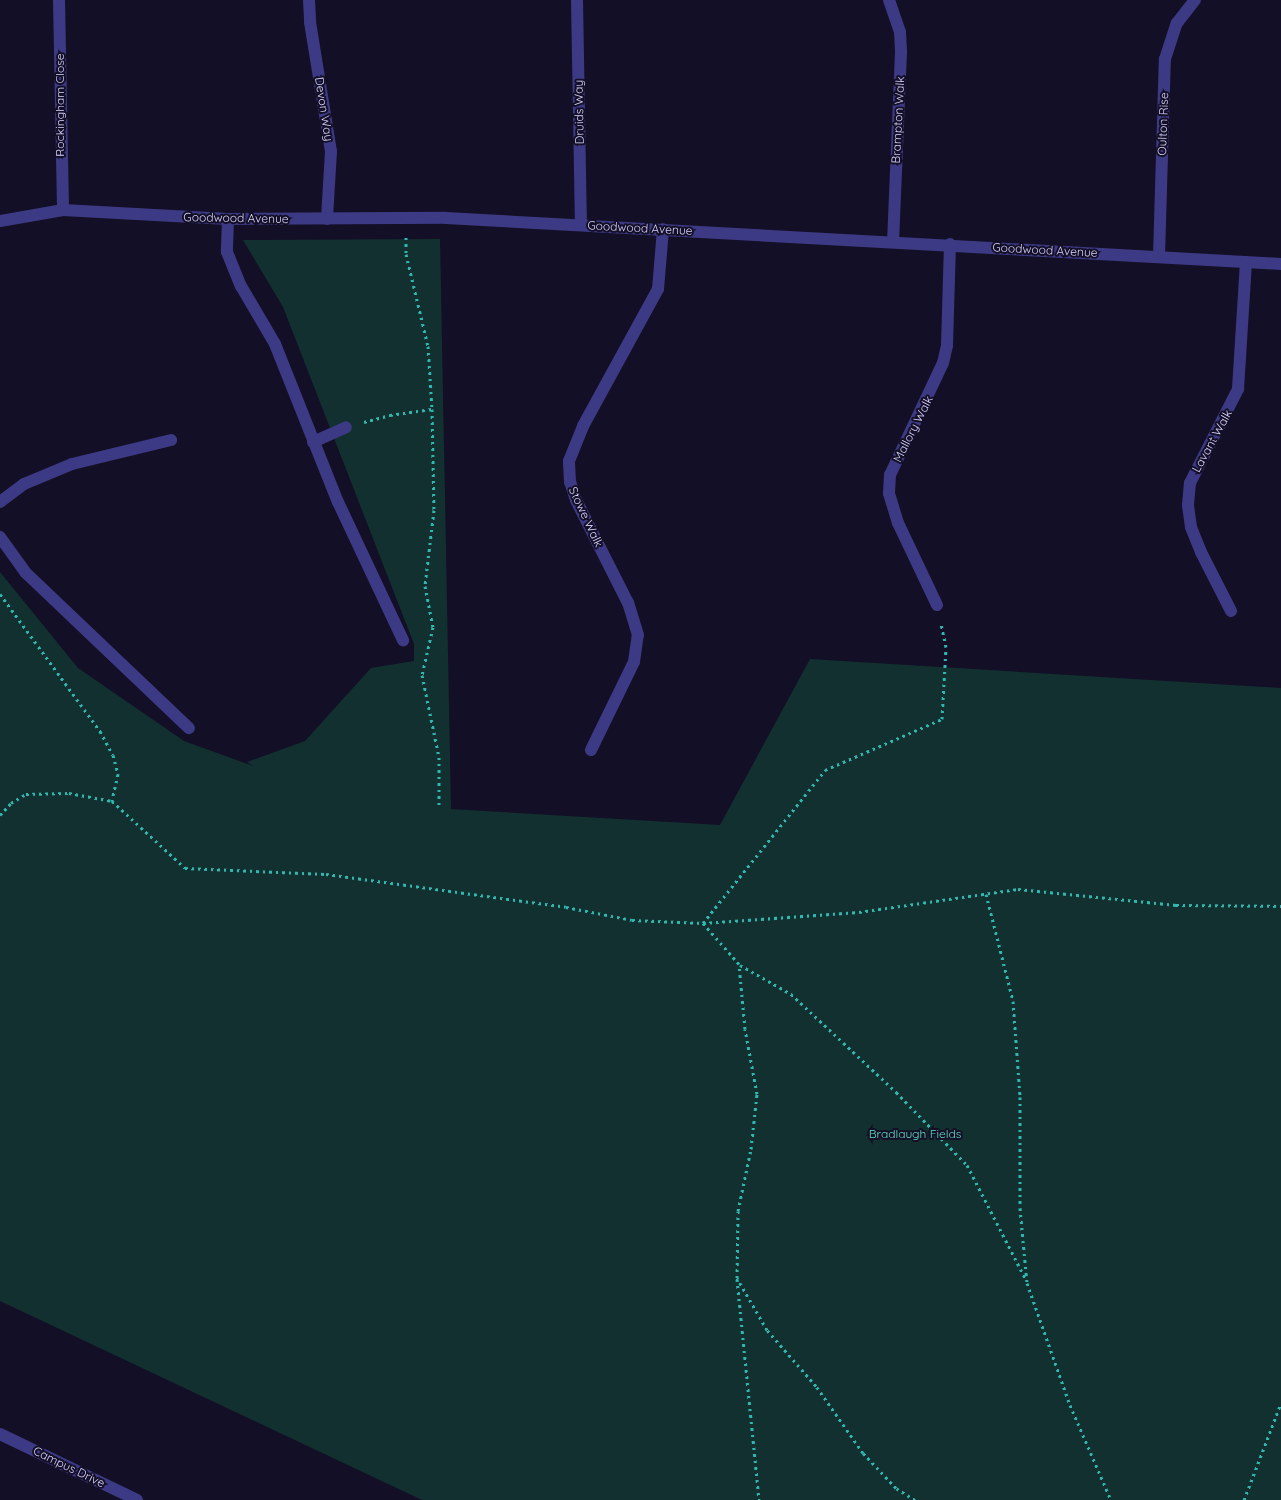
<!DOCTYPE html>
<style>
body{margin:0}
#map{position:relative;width:1281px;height:1500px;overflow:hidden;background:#130f26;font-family:Quicksand,sans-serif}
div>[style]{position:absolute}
.green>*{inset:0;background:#12302f}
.path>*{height:3px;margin-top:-1.5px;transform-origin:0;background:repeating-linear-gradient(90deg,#2fb8b0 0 2.5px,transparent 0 6.5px)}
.lane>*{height:12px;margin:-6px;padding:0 6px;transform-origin:6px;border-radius:6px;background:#3d3a85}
.street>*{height:12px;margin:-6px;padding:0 6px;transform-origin:6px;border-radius:6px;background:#3d3a85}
span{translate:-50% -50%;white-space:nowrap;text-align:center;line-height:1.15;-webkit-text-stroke:4px #130f26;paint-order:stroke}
.street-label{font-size:12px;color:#d9d4ff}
.park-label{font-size:12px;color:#5fe0c0}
</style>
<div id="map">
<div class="green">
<div style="clip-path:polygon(440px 239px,451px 809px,720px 825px,810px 659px,1281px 688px,1281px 1500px,422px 1500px,0 1301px,0 572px,78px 668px,184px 741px,253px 766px,247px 762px,305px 741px,371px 668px,414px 661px,414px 644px,283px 307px,243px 240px)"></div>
</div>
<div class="path">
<div style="left:406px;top:237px;width:17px;rotate:90deg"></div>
<div style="left:406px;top:254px;width:95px;rotate:76.6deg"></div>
<div style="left:428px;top:346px;width:63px;rotate:86.4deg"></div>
<div style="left:432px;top:409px;width:101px;rotate:88.9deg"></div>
<div style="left:434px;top:510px;width:77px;rotate:96.8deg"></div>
<div style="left:425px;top:586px;width:42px;rotate:79deg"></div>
<div style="left:433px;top:627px;width:49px;rotate:102.9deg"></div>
<div style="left:422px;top:675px;width:84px;rotate:78.3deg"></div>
<div style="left:439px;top:757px;width:50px;rotate:90deg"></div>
<div style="left:364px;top:422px;width:27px;rotate:-15deg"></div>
<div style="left:390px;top:415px;width:42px;rotate:-8.1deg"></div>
<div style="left:0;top:594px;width:170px;rotate:53.9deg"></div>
<div style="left:100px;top:731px;width:27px;rotate:62deg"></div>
<div style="left:113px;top:755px;width:20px;rotate:75deg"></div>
<div style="left:118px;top:774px;width:28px;rotate:103deg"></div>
<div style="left:0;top:815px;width:16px;rotate:-47deg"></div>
<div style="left:11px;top:803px;width:17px;rotate:-31deg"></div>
<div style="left:26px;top:794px;width:43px;rotate:-1.3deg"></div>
<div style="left:69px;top:793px;width:44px;rotate:10.5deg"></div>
<div style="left:112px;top:801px;width:99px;rotate:42.5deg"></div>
<div style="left:185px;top:868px;width:141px;rotate:2.4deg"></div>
<div style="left:326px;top:874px;width:242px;rotate:7.8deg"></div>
<div style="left:566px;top:907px;width:67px;rotate:11.1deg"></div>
<div style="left:632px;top:920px;width:71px;rotate:2.4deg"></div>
<div style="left:703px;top:923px;width:156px;rotate:-4deg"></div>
<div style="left:859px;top:912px;width:161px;rotate:-8.2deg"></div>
<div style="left:1018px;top:889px;width:159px;rotate:5.8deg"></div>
<div style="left:1176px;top:905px;width:105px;rotate:0.5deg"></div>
<div style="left:986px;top:894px;width:110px;rotate:75.8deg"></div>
<div style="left:1013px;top:1001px;width:96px;rotate:85.8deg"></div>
<div style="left:1020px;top:1097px;width:111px;rotate:90deg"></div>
<div style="left:1020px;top:1208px;width:75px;rotate:84.7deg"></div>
<div style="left:1027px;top:1283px;width:129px;rotate:70.6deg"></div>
<div style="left:1070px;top:1405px;width:103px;rotate:66.7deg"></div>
<div style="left:740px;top:965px;width:59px;rotate:29.6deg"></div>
<div style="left:791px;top:994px;width:144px;rotate:43deg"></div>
<div style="left:896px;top:1092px;width:102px;rotate:45.8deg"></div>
<div style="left:967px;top:1165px;width:129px;rotate:62.8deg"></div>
<div style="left:737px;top:1279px;width:222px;rotate:84.3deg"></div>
<div style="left:915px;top:1500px;width:22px;rotate:-148deg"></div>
<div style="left:896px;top:1488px;width:48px;rotate:-133.3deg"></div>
<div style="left:863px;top:1453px;width:82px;rotate:-125deg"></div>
<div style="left:816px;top:1386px;width:74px;rotate:-131.2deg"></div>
<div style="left:767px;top:1330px;width:60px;rotate:-120deg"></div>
<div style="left:737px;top:1278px;width:67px;rotate:-89.1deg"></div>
<div style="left:738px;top:1211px;width:63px;rotate:-78.2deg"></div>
<div style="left:751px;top:1149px;width:55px;rotate:-83.8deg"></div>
<div style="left:757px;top:1094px;width:66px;rotate:-100.5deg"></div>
<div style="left:745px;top:1029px;width:65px;rotate:-95.3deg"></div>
<div style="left:739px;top:964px;width:55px;rotate:-131.3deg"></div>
<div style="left:703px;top:923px;width:196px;rotate:-51.4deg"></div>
<div style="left:825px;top:770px;width:128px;rotate:-23.6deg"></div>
<div style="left:942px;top:719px;width:72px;rotate:-86.8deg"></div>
<div style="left:946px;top:647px;width:25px;rotate:-102deg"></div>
<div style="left:1244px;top:1500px;width:104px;rotate:-69.1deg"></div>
</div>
<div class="lane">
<div style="left:0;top:502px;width:30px;rotate:-37deg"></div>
<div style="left:24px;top:484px;width:52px;rotate:-22.6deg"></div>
<div style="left:72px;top:464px;width:102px;rotate:-13.6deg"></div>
<div style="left:338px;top:502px;width:153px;rotate:64.8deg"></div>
<div style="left:0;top:537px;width:44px;rotate:54.2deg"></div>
<div style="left:26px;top:573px;width:225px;rotate:43.6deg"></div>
</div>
<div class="street">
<div style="left:59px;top:0;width:210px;rotate:88.9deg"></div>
<div style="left:309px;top:0;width:22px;rotate:87deg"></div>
<div style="left:310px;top:22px;width:131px;rotate:80.8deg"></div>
<div style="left:331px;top:151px;width:68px;rotate:93.4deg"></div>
<div style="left:577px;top:0;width:225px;rotate:89deg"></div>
<div style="left:889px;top:0;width:34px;rotate:71deg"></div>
<div style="left:900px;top:32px;width:20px;rotate:87deg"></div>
<div style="left:901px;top:52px;width:189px;rotate:92.4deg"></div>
<div style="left:228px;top:219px;width:33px;rotate:92deg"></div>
<div style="left:227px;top:252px;width:37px;rotate:68deg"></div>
<div style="left:241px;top:286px;width:67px;rotate:59.6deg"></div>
<div style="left:275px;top:344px;width:170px;rotate:68.3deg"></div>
<div style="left:0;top:221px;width:64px;rotate:-9.9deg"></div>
<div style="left:63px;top:210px;width:165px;rotate:3.1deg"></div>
<div style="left:228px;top:219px;width:218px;rotate:-0.3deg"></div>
<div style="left:446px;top:218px;width:836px;rotate:3.15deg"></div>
<div style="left:1159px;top:256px;width:197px;rotate:-88.3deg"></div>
<div style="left:1165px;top:59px;width:38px;rotate:-72deg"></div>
<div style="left:1177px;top:23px;width:29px;rotate:-52deg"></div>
<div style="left:313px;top:442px;width:36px;rotate:-24deg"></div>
<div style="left:937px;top:605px;width:91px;rotate:-115.4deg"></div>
<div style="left:898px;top:523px;width:31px;rotate:-107deg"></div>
<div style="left:889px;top:493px;width:18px;rotate:-87deg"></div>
<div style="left:890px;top:475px;width:124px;rotate:-64.7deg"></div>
<div style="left:943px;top:363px;width:18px;rotate:-77deg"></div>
<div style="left:947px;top:345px;width:101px;rotate:-88.3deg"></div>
<div style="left:1231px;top:611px;width:66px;rotate:-117deg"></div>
<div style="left:1201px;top:552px;width:27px;rotate:-112deg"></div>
<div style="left:1191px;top:527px;width:22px;rotate:-98deg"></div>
<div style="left:1188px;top:505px;width:22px;rotate:-85deg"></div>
<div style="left:1190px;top:483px;width:106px;rotate:-62.9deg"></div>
<div style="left:1238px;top:389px;width:127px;rotate:-86.4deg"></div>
<div style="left:591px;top:750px;width:98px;rotate:-64deg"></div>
<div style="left:634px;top:662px;width:27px;rotate:-82deg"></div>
<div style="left:638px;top:635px;width:34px;rotate:-107deg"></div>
<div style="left:628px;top:603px;width:115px;rotate:-116.8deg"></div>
<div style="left:576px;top:500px;width:19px;rotate:-108deg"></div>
<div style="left:570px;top:482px;width:21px;rotate:-93deg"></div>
<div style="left:569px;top:461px;width:38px;rotate:-68deg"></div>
<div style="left:583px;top:426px;width:156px;rotate:-61.3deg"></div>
<div style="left:658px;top:289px;width:60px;rotate:-85.2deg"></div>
<div style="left:0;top:1434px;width:152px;rotate:25.7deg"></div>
</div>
<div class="street-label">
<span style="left:60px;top:105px;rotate:-90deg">Rockingham Close</span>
<span style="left:324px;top:109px;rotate:81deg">Devon Way</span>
<span style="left:579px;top:112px;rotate:-91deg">Druids Way</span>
<span style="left:898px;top:120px;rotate:-87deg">Brampton Walk</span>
<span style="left:1163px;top:124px;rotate:-88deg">Oulton Rise</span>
<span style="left:236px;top:218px;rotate:1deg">Goodwood Avenue</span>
<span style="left:640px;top:228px;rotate:3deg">Goodwood Avenue</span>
<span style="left:1045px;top:250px;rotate:3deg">Goodwood Avenue</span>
<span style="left:913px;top:429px;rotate:-63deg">Mallory Walk</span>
<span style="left:1212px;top:441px;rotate:-61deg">Lavant Walk</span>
<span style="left:586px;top:517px;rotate:65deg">Stowe Walk</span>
<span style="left:69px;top:1467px;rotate:26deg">Campus Drive</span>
</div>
<div class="park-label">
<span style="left:915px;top:1134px">Bradlaugh Fields</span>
</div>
</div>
